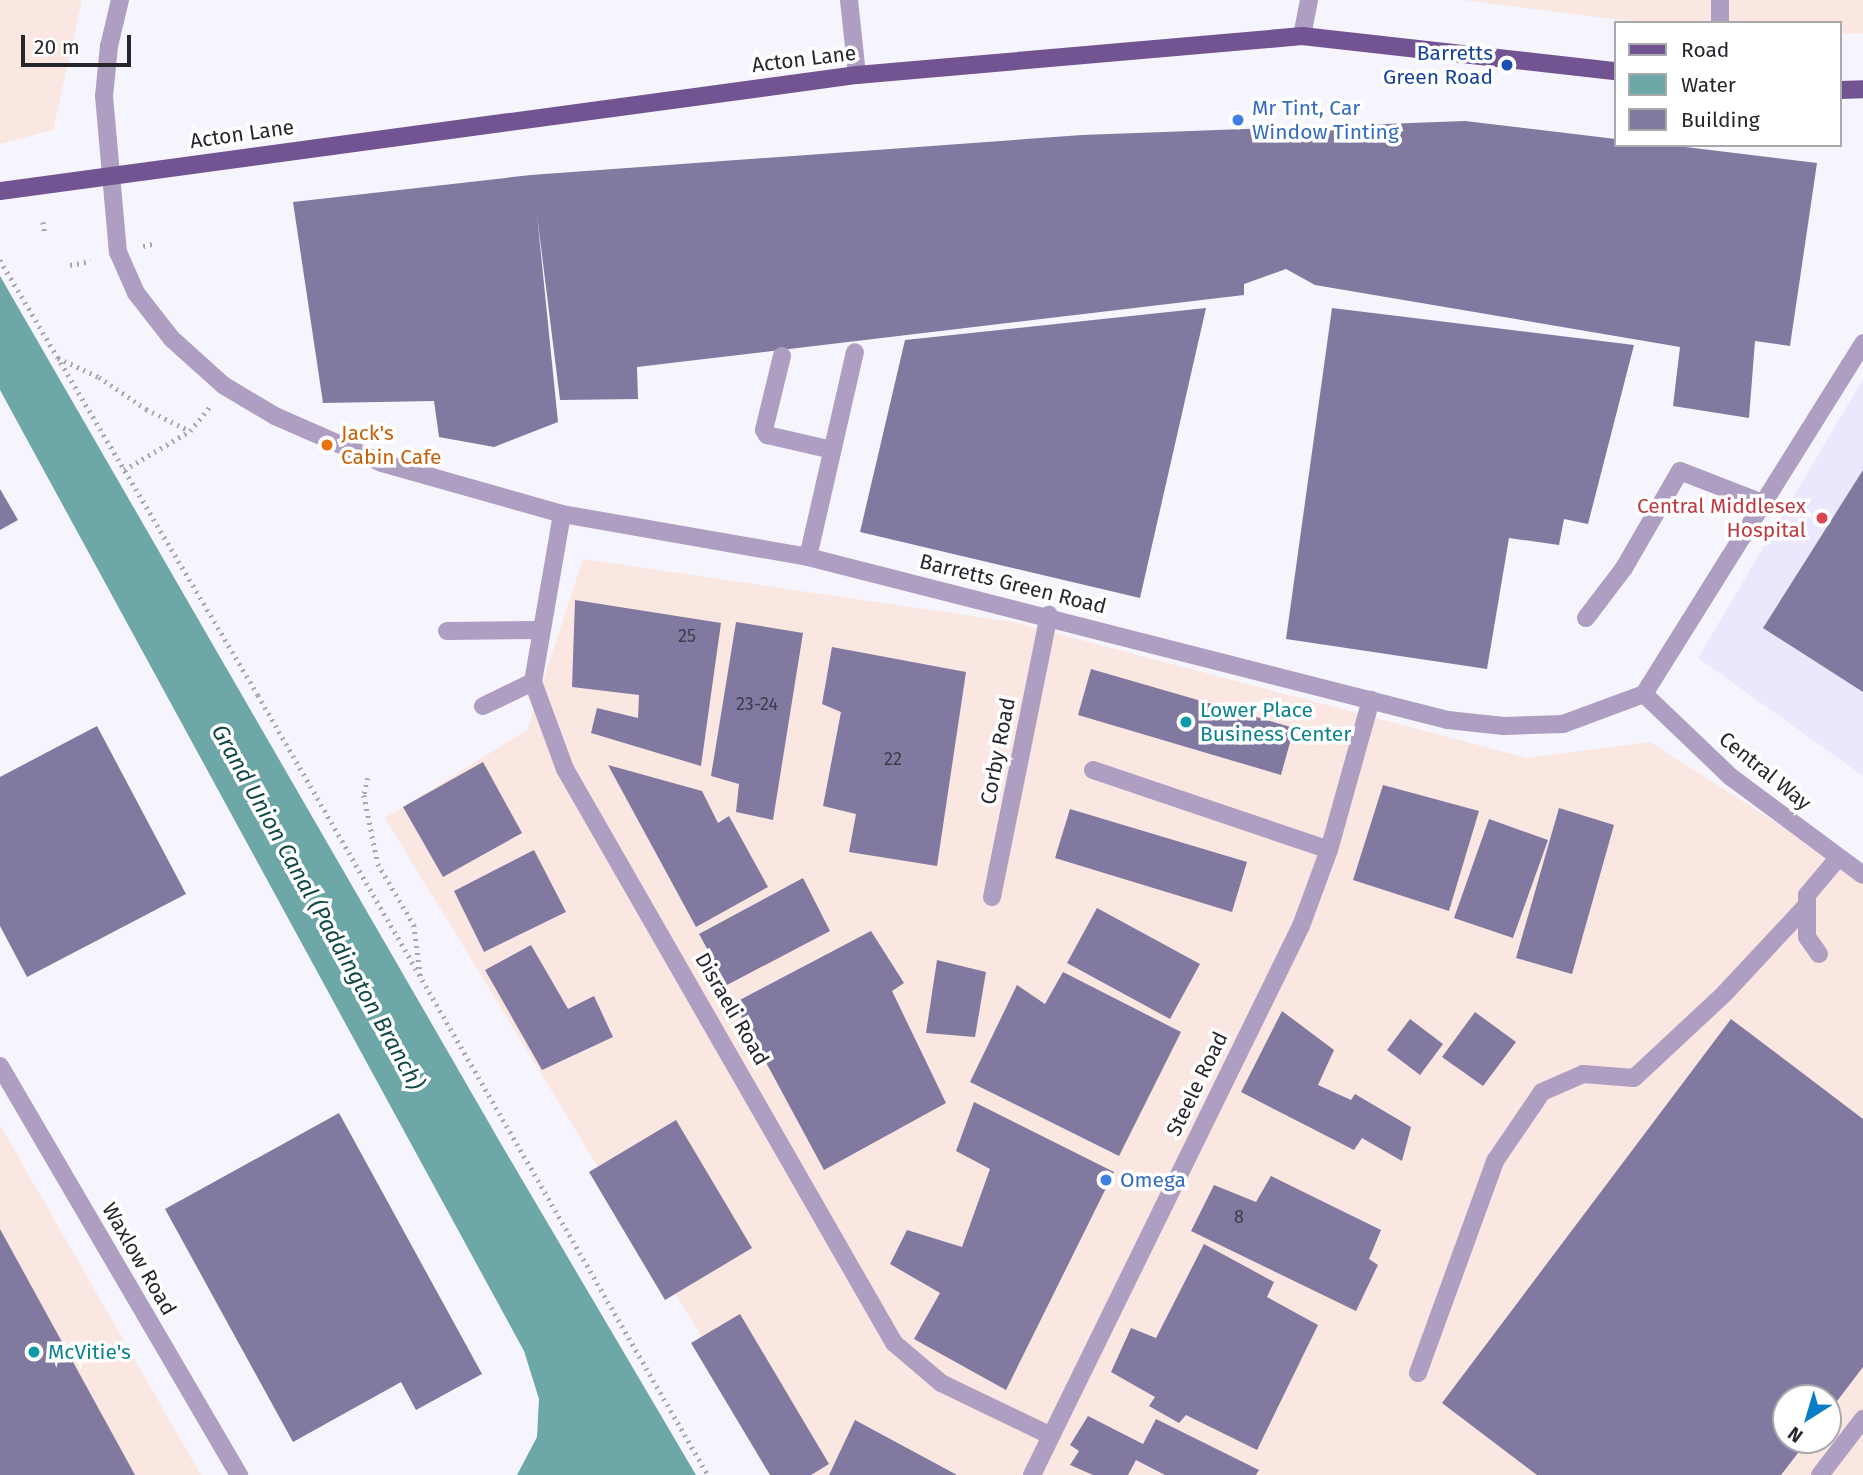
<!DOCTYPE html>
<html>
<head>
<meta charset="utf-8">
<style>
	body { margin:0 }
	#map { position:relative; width:1863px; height:1475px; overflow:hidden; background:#f6f5fd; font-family:"Fira Sans",sans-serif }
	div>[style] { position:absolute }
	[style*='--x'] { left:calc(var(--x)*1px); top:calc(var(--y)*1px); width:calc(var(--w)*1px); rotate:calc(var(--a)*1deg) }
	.built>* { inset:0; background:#ebe7fd }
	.industrial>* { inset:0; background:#fbe7e1 }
	.water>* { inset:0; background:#6ea7a7 }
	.building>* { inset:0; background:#8179a0 }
	.path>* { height:4.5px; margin-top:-2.25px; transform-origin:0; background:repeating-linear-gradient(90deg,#a8a7ae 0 2px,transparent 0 7px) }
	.minor>* { height:18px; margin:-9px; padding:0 9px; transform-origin:9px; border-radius:9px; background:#ae9ec2 }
	.major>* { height:18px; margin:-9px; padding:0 9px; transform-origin:9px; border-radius:9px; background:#735493 }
	.dots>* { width:19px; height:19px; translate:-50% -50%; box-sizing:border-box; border:4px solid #fff; border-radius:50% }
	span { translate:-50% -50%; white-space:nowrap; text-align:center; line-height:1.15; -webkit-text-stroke:7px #fff; paint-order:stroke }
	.number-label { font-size:18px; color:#3e3b4a }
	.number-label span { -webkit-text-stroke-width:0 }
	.transit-label { font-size:21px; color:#164399 }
	.right { translate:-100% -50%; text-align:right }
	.street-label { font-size:21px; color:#28262d }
	.shop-label { font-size:21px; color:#366cbe }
	.left { translate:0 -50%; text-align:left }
	.food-label { font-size:21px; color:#c56008 }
	.health-label { font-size:21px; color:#be3a42 }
	.culture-label { font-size:21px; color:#0d838f }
	.water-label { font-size:23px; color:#124848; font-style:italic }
	.legend { position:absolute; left:1614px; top:21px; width:228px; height:126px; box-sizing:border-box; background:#fff; border:2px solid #a9a8ab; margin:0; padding:9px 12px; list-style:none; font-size:21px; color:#28262d }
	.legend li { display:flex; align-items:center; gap:14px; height:35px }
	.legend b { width:35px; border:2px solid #a9a8ab }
	.north { position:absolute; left:1772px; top:1384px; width:70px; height:70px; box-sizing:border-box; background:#fff; border:2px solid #a9a8ab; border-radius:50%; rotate:217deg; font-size:19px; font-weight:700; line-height:28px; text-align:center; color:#28262d }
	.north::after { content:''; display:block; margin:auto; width:24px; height:32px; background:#077dc7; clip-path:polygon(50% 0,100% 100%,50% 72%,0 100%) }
	.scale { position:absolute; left:21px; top:35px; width:110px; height:32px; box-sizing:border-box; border:4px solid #28262d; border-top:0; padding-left:9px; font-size:21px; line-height:24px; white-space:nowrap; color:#28262d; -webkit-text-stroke:5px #fff; paint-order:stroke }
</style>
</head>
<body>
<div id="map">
	<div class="built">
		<i style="clip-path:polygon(1863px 379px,1863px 776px,1698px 658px)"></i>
	</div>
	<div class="industrial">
		<i style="clip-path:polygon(0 0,82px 0,53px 130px,0 144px)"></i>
		<i style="clip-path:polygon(1463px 0,1863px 0,1863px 33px,1840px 34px,1840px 23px,1645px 23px)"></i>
		<i style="clip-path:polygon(evenodd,583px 559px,1013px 622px,1527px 758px,1650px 742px,1863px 878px,1863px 1475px,786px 1475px,385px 818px,527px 730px,583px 559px,1786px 1398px,1828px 1398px,1828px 1440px,1786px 1440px,1786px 1398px)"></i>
		<i style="clip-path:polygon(0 1125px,201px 1475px,0 1475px)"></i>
	</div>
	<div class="water">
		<i style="clip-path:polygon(0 276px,504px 1149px,696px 1475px,517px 1475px,537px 1437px,539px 1399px,524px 1351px,0 390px)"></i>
	</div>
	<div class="building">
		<i style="clip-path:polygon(1465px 121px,1616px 139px,1616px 145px,1669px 145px,1817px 163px,1790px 346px,1755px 341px,1749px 418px,1673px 406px,1680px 347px,1315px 285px,1286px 269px,1244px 284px,1244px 295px,637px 367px,638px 399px,560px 400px,537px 215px,558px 422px,494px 447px,439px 437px,434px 401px,323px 403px,293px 202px,531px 175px,1082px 135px)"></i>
		<i style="clip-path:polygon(1206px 308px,1140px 598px,860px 532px,905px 340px)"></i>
		<i style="clip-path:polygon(1332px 308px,1634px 345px,1588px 524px,1564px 519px,1559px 545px,1509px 538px,1487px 669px,1286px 639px)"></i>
		<i style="clip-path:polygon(1863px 470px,1863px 692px,1763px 628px)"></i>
		<i style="clip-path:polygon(0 489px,18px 520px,0 530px)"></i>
		<i style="clip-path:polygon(575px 600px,721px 623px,701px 766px,591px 733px,597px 708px,638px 718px,639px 695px,572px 687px)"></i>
		<i style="clip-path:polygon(736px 622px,803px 633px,773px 820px,736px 812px,739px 784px,711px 776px)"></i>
		<i style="clip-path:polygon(832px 647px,966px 672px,937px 866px,849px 852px,856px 814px,823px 806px,841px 712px,822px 704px)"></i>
		<i style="clip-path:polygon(1091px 669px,1294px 728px,1281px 775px,1078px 715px)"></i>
		<i style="clip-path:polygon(97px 726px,186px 894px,27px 977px,0 926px,0 777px)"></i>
		<i style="clip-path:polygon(483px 762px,522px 833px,443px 877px,403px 807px)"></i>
		<i style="clip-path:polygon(608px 765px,702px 791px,718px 823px,729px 816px,768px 887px,696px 927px)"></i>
		<i style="clip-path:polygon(1383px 785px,1479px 811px,1449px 911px,1353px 880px)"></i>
		<i style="clip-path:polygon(1559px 808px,1614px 825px,1572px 974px,1516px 958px)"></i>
		<i style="clip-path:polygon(1070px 809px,1247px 862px,1232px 912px,1055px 858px)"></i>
		<i style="clip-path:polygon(1489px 819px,1548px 840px,1513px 938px,1454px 918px)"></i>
		<i style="clip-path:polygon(534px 850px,566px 912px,484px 952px,454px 891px)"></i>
		<i style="clip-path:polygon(803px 878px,830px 931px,727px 985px,699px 934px)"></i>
		<i style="clip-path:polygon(1097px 908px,1200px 964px,1170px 1019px,1067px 963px)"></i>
		<i style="clip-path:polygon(871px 931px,904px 983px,892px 991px,946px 1103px,824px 1170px,734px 1003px)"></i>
		<i style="clip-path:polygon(531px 945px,568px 1009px,594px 996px,613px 1037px,542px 1070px,485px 970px)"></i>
		<i style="clip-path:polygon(937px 960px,986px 972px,975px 1037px,926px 1033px)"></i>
		<i style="clip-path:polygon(1063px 972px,1181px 1032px,1119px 1156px,970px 1082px,1017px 985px,1045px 1004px)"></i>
		<i style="clip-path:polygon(1282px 1011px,1334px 1050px,1318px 1085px,1351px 1100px,1355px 1094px,1411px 1127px,1402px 1161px,1362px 1138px,1354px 1150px,1241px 1092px)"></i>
		<i style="clip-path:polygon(1475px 1012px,1516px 1042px,1483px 1086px,1442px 1057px)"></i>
		<i style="clip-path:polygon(1410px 1019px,1443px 1044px,1420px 1075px,1387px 1050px)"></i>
		<i style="clip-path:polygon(1731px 1019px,1863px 1119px,1863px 1367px,1828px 1413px,1828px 1398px,1786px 1398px,1786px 1440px,1808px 1440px,1781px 1475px,1537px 1475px,1442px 1403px)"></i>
		<i style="clip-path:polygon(974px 1102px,1114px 1172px,1006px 1390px,914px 1339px,940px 1293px,890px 1264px,907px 1230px,962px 1247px,990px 1169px,956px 1151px)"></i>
		<i style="clip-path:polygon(339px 1113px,482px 1374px,416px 1410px,401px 1382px,293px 1442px,165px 1209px)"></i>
		<i style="clip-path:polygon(676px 1120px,752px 1248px,665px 1300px,589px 1172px)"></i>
		<i style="clip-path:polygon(1271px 1176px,1381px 1230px,1369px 1259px,1378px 1265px,1356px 1311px,1191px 1231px,1214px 1185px,1256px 1202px)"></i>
		<i style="clip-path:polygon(0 1229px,135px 1475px,0 1475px)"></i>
		<i style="clip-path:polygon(1204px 1244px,1274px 1282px,1267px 1297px,1318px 1325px,1257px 1450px,1186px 1415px,1179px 1423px,1149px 1406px,1155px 1397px,1111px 1372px,1131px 1328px,1156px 1338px)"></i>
		<i style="clip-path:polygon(740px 1314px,829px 1464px,811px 1475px,770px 1475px,691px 1343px)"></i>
		<i style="clip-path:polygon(1088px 1416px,1143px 1444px,1156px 1419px,1259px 1470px,1256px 1475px,1165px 1475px,1136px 1460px,1128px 1475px,1093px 1475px,1070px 1465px,1079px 1451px,1070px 1445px)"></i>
		<i style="clip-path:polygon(855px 1420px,957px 1475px,829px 1475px)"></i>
	</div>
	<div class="path">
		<i style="--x:43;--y:222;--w:11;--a:80"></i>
		<i style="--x:143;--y:246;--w:13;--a:-13"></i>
		<i style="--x:0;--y:260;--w:506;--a:59.33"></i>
		<i style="--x:258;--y:695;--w:900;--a:60.02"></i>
		<i style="--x:70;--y:265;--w:21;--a:-11"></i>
		<i style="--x:58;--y:358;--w:45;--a:24.9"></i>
		<i style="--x:99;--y:377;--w:57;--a:34.2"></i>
		<i style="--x:146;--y:409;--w:49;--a:26.6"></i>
		<i style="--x:190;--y:431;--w:32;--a:-51"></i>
		<i style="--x:124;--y:470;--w:77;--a:-30.6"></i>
		<i style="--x:368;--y:778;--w:17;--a:103"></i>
		<i style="--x:364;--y:795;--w:70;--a:78.5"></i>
		<i style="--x:378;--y:864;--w:71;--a:59.5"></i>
		<i style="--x:414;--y:925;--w:55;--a:82.7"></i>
	</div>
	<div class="minor">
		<i style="--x:120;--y:0;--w:47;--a:103.4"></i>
		<i style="--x:109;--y:46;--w:50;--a:95.7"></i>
		<i style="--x:104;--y:96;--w:157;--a:84.9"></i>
		<i style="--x:118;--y:252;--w:45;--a:66.3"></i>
		<i style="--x:136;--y:293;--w:58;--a:52"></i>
		<i style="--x:172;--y:339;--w:69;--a:42"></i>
		<i style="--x:223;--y:385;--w:61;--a:30.8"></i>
		<i style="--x:275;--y:416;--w:117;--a:23.7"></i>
		<i style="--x:382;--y:463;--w:187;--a:15.8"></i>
		<i style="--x:562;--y:514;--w:250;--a:9.9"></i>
		<i style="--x:808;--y:557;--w:660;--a:14.29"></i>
		<i style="--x:1448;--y:720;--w:56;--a:6.1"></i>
		<i style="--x:1504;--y:726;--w:59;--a:-1.9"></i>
		<i style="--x:1563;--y:724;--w:86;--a:-20.3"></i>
		<i style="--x:1644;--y:694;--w:414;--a:-58"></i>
		<i style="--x:849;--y:0;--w:75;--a:83.9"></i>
		<i style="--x:1720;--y:0;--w:23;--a:90"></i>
		<i style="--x:1302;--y:36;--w:37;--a:-79"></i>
		<i style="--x:782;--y:356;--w:76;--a:103.7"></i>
		<i style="--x:764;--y:430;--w:6;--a:59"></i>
		<i style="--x:767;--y:435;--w:67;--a:13"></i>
		<i style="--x:562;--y:514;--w:170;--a:99.8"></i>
		<i style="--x:533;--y:682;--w:93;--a:69.8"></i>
		<i style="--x:565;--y:769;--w:662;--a:60.18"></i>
		<i style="--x:894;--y:1343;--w:62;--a:40.4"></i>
		<i style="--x:941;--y:1383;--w:122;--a:25.7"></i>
		<i style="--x:808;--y:557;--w:210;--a:-77.1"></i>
		<i style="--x:1586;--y:618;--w:63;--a:-52.8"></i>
		<i style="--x:1624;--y:568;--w:112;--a:-60"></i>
		<i style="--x:1680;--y:471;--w:91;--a:21.2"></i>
		<i style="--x:447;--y:631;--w:94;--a:-0.6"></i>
		<i style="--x:1644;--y:694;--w:120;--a:43.7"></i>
		<i style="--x:1731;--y:777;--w:164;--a:36.6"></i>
		<i style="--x:483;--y:706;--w:55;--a:-25.6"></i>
		<i style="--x:1093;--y:770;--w:249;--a:18.7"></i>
		<i style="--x:992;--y:897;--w:288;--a:-78.6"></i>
		<i style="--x:1819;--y:954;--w:21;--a:-125"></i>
		<i style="--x:1807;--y:937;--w:42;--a:-90"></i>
		<i style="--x:1807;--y:895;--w:48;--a:-50"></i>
		<i style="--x:0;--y:1066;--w:474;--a:59.7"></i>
		<i style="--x:1418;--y:1373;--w:226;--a:-70"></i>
		<i style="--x:1495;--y:1161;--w:83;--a:-55.7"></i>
		<i style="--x:1542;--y:1092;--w:45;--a:-23.7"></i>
		<i style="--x:1583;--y:1074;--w:51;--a:4.5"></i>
		<i style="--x:1634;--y:1078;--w:125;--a:-43"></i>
		<i style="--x:1725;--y:993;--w:120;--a:-47"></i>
		<i style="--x:1032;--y:1475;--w:611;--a:-63.9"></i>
		<i style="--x:1301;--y:926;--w:81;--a:-69.8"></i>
		<i style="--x:1329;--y:850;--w:156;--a:-74.4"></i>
		<i style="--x:1820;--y:1475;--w:71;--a:-52.5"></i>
	</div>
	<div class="major">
		<i style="--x:1840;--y:90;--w:23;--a:-2"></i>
		<i style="--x:0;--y:191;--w:865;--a:-7.71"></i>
		<i style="--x:857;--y:75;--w:447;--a:-5"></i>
		<i style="--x:1302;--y:36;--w:316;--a:6.4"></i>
	</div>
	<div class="dots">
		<i style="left:1507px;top:65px;background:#1a4fb4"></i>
		<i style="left:1238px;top:120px;background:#3f7fe0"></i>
		<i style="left:327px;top:445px;background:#e8710a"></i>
		<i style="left:1822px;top:518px;background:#e0444e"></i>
		<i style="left:1186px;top:722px;background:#0f9aa8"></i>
		<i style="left:1106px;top:1180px;background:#3f7fe0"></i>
		<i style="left:34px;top:1352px;background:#0f9aa8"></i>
	</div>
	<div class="number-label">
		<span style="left:687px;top:636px">25</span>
		<span style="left:757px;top:704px">23-24</span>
		<span style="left:893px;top:759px">22</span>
		<span style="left:1239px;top:1217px">8</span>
	</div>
	<div class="transit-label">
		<span class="right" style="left:1493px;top:65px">Barretts<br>Green Road</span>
	</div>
	<div class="street-label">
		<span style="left:804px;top:59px;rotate:-7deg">Acton Lane</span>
		<span style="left:242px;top:134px;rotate:-8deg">Acton Lane</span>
		<span style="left:1013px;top:584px;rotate:14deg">Barretts Green Road</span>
		<span style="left:998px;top:751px;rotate:-79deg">Corby Road</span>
		<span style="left:1765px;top:771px;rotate:39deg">Central Way</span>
		<span style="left:732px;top:1009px;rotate:60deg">Disraeli Road</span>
		<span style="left:1197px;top:1084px;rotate:-64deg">Steele Road</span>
		<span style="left:139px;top:1259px;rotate:60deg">Waxlow Road</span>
	</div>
	<div class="shop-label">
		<span class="left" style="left:1252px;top:120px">Mr Tint, Car<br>Window Tinting</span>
		<span class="left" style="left:1120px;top:1180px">Omega</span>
	</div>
	<div class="food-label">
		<span class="left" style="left:341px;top:445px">Jack's<br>Cabin Cafe</span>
	</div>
	<div class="health-label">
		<span class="right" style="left:1806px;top:518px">Central Middlesex<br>Hospital</span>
	</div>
	<div class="culture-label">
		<span class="left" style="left:1200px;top:722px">Lower Place<br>Business Center</span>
		<span class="left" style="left:48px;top:1352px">McVitie's</span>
	</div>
	<div class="water-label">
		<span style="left:318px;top:907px;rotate:61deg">Grand Union Canal (Paddington Branch)</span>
	</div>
	<ul class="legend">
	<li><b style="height:9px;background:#735493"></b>Road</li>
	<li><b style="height:19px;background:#6ea7a7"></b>Water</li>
	<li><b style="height:19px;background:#8179a0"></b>Building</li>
	</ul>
	<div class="north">N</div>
	<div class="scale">20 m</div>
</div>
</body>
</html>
